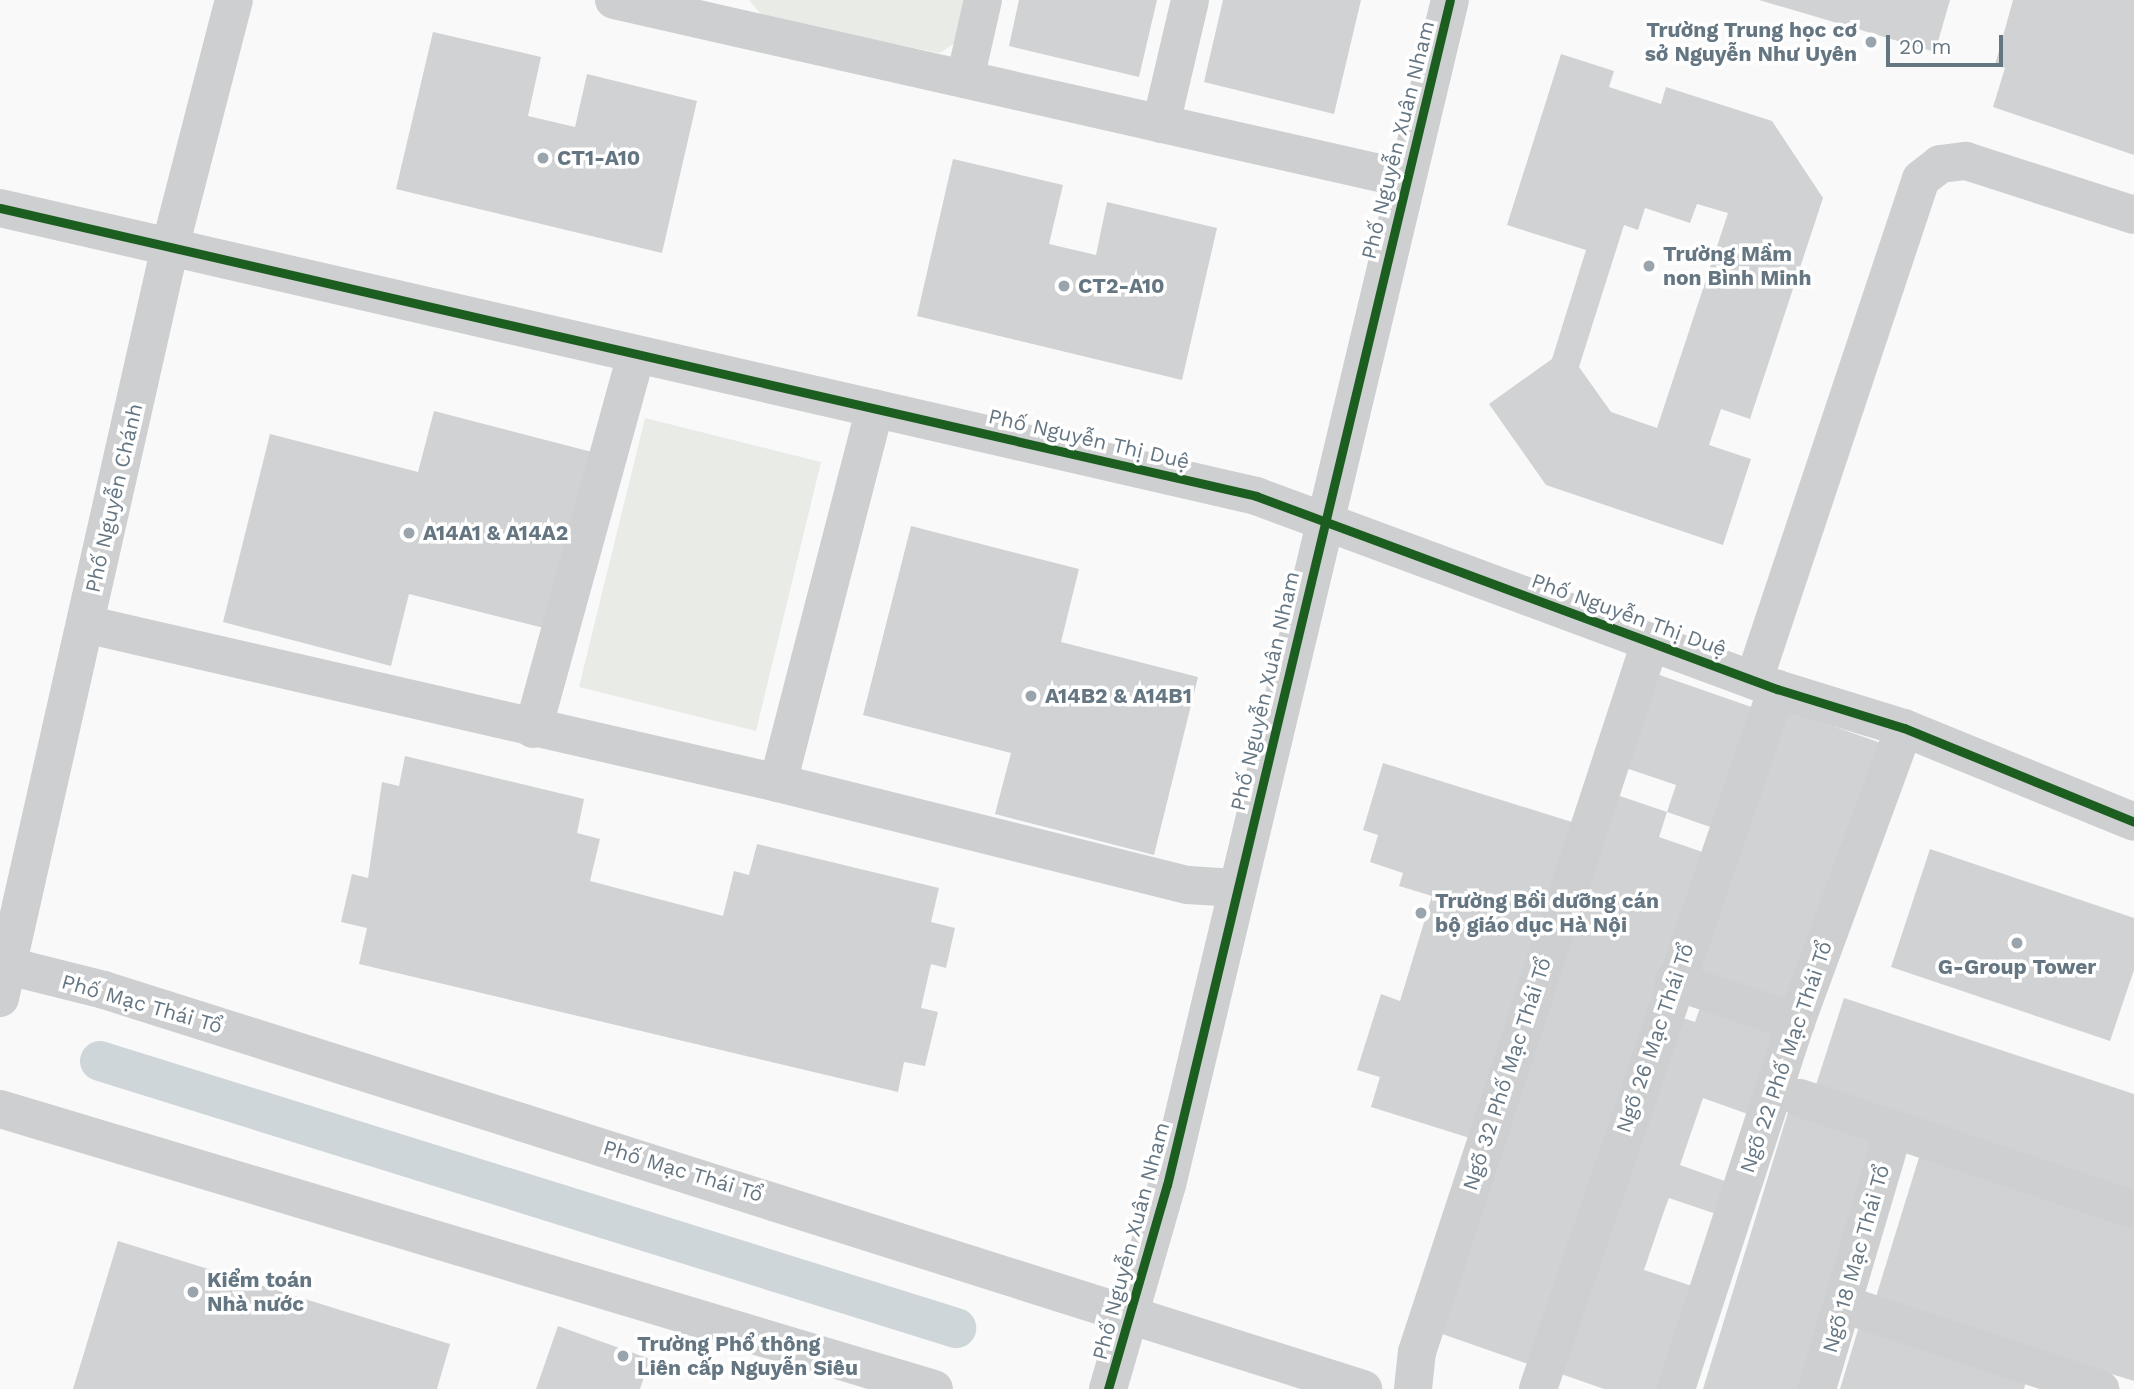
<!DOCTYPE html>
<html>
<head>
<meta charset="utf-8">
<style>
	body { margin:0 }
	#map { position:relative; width:2134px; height:1389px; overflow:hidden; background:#f9f9f9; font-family:"Work Sans",sans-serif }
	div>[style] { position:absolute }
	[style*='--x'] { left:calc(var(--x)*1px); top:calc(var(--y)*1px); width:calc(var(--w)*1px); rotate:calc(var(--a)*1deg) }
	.green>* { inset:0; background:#e8ebe6 }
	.canal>* { height:40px; margin:-20px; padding:0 20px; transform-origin:20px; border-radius:20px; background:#ced6d9 }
	.building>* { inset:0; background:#d0d2d3 }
	.minor>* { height:38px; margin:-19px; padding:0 19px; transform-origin:19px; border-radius:19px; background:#cecfd0 }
	.cycleway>* { height:9px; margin:-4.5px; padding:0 4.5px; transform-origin:4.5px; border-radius:4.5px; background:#1b5e20 }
	.dots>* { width:19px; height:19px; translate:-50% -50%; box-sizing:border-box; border:4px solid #fff; border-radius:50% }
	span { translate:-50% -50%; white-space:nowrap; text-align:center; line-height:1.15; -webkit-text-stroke:7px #fff; paint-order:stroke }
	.poi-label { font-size:21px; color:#657683; font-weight:700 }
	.right { translate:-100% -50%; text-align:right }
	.left { translate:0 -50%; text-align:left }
	.street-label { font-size:21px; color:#657683 }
	.scale { position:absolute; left:1886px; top:35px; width:117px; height:32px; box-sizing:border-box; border:4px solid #657683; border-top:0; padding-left:9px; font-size:21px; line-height:24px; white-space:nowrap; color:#657683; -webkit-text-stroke:5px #fff; paint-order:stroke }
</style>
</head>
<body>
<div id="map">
	<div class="green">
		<i style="clip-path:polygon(749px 0,968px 0,955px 43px,940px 53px,764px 18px)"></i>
		<i style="clip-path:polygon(645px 418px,821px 462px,756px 731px,579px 687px)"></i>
	</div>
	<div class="canal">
		<i style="--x:100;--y:1061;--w:897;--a:17.32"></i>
	</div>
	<div class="building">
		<i style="clip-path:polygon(1019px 0,1157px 0,1139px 77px,1009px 46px)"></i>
		<i style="clip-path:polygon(1223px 0,1361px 0,1334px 114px,1204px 82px)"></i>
		<i style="clip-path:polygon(1759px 0,1950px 0,1935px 52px)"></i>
		<i style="clip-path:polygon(2013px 0,2134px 0,2134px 155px,1993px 107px,2005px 68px,1995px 65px)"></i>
		<i style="clip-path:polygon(433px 32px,541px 57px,528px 116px,575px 127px,587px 74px,697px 101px,662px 253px,396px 189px)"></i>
		<i style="clip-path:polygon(evenodd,1561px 54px,1614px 71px,1609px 87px,1661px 104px,1666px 87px,1772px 121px,1823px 198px,1750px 419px,1721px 409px,1709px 445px,1751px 459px,1723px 545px,1546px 485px,1489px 404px,1552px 359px,1586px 250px,1507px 225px,1561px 54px,1697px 204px,1728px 213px,1657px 428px,1611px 412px,1579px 367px,1624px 225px,1638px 230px,1645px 208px,1690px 223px,1697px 204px)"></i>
		<i style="clip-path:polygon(953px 159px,1063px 185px,1049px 244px,1096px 255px,1107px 202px,1217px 228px,1182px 380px,917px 316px)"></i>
		<i style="clip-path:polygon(434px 411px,592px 452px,548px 629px,409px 594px,391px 666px,223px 622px,270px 434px,418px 472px)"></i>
		<i style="clip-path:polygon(911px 526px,1079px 569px,1061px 642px,1198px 677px,1154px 855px,995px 814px,1011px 753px,863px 715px)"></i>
		<i style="clip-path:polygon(1648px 671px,1763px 711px,1722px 831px,1667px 812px,1659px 837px,1714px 856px,1540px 1368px,1425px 1328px,1608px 792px,1667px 812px,1676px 785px,1617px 765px)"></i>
		<i style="clip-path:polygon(1773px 705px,1881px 743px,1756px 1117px,1703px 1098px,1680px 1165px,1733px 1184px,1722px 1216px,1669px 1198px,1663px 1214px,1644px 1270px,1698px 1288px,1663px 1389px,1604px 1389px,1547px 1369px,1668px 1013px,1695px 1022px,1706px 991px,1678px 982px)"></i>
		<i style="clip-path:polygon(405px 756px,584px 799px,577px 833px,600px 839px,590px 881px,723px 916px,734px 871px,749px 875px,757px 844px,939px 888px,931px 922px,955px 928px,946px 968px,931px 964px,921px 1008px,938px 1012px,925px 1066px,904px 1062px,898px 1092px,359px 964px,367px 928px,341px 922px,352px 874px,368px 878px,382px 782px,399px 786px)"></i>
		<i style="clip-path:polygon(1383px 763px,1572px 822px,1473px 1139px,1371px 1107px,1380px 1077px,1357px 1070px,1381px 994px,1400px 1001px,1432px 896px,1399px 886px,1403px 873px,1370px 862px,1378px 835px,1363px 830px)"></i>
		<i style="clip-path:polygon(1930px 849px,2134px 918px,2134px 970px,2110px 1041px,1891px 967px)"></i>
		<i style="clip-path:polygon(1844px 998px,2134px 1094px,2134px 1194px,1815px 1088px)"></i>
		<i style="clip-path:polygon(1789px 1109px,1881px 1138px,1804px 1389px,1703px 1389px)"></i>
		<i style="clip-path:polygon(1921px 1151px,2134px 1217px,2134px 1381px,1875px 1300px)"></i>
		<i style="clip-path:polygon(118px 1241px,450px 1344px,437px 1389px,73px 1389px)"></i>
		<i style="clip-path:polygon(1860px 1323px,2028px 1375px,2024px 1389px,1840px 1389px)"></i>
		<i style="clip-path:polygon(558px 1326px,650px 1359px,640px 1389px,536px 1389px)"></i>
	</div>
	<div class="minor">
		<i style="--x:614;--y:0;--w:812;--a:12.74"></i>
		<i style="--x:965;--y:79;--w:81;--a:-77.2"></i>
		<i style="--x:1161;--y:124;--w:127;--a:-76.8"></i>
		<i style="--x:0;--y:208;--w:1289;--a:12.91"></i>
		<i style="--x:1256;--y:496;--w:556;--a:20.33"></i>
		<i style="--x:1777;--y:689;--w:133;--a:17.1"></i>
		<i style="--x:1904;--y:728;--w:248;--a:22.2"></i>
		<i style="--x:85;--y:624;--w:711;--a:12.92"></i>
		<i style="--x:778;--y:783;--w:387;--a:-75.5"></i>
		<i style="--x:1754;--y:680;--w:528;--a:-71.57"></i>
		<i style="--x:1921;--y:179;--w:24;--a:-38"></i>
		<i style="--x:1940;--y:164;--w:26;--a:-7"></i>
		<i style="--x:1966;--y:161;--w:176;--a:17.8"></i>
		<i style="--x:533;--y:729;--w:385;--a:-74.6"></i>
		<i style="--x:778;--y:783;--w:422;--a:14"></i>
		<i style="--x:1188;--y:885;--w:48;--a:3.6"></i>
		<i style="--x:0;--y:964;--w:107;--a:14"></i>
		<i style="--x:104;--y:990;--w:1321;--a:17.58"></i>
		<i style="--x:1674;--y:981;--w:129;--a:18.6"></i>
		<i style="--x:0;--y:998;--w:766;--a:-77.25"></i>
		<i style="--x:169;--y:251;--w:259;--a:-75.5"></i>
		<i style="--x:1800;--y:1098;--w:352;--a:18.5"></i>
		<i style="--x:0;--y:1109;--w:975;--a:16.69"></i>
		<i style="--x:1843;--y:1304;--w:271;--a:18.3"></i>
		<i style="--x:1108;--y:1389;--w:212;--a:-73.9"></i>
		<i style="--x:1167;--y:1185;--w:1218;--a:-76.57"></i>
		<i style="--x:1413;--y:1389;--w:37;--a:-84"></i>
		<i style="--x:1417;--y:1352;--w:746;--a:-71.81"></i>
		<i style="--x:1538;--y:1389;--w:740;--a:-71.15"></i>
		<i style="--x:1676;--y:1389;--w:386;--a:-71.9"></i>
		<i style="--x:1796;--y:1022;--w:313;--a:-69.8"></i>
		<i style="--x:1817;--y:1389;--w:271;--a:-73.5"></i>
	</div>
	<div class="cycleway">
		<i style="--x:0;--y:208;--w:1289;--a:12.91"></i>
		<i style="--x:1256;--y:496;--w:556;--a:20.33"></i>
		<i style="--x:1777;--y:689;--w:133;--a:17.1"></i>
		<i style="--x:1904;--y:728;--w:248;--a:22.2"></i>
		<i style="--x:1108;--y:1389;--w:212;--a:-73.9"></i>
		<i style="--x:1167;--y:1185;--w:1218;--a:-76.57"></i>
	</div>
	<div class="dots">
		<i style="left:1871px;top:42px;background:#99a4ac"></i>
		<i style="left:543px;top:158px;background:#99a4ac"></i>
		<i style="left:1649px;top:266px;background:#99a4ac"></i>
		<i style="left:1064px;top:286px;background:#99a4ac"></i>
		<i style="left:409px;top:533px;background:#99a4ac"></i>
		<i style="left:1031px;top:696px;background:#99a4ac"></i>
		<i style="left:1421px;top:913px;background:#99a4ac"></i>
		<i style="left:2017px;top:943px;background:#99a4ac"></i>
		<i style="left:193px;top:1292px;background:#99a4ac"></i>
		<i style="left:623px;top:1356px;background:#99a4ac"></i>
	</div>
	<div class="poi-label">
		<span class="right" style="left:1857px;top:42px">Trường Trung học cơ<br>sở Nguyễn Như Uyên</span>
		<span class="left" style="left:557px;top:158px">CT1-A10</span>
		<span class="left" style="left:1663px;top:266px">Trường Mầm<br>non Bình Minh</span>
		<span class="left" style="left:1078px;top:286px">CT2-A10</span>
		<span class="left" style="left:423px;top:533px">A14A1 &amp; A14A2</span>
		<span class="left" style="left:1045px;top:696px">A14B2 &amp; A14B1</span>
		<span class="left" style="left:1435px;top:913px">Trường Bồi dưỡng cán<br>bộ giáo dục Hà Nội</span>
		<span style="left:2017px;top:967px">G-Group Tower</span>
		<span class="left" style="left:207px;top:1292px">Kiểm toán<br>Nhà nước</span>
		<span class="left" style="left:637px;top:1356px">Trường Phổ thông<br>Liên cấp Nguyễn Siêu</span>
	</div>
	<div class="street-label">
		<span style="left:1398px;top:140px;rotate:-76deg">Phố Nguyễn Xuân Nham</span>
		<span style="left:1089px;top:439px;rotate:13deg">Phố Nguyễn Thị Duệ</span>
		<span style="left:114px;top:498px;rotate:-77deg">Phố Nguyễn Chánh</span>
		<span style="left:1629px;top:615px;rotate:20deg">Phố Nguyễn Thị Duệ</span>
		<span style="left:1265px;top:691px;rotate:-77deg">Phố Nguyễn Xuân Nham</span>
		<span style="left:142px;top:1004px;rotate:16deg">Phố Mạc Thái Tổ</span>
		<span style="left:1655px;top:1038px;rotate:-71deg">Ngõ 26 Mạc Thái Tổ</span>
		<span style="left:1786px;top:1057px;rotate:-71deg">Ngõ 22 Phố Mạc Thái Tổ</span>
		<span style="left:1507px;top:1074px;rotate:-72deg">Ngõ 32 Phố Mạc Thái Tổ</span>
		<span style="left:683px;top:1171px;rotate:17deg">Phố Mạc Thái Tổ</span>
		<span style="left:1131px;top:1241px;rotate:-75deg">Phố Nguyễn Xuân Nham</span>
		<span style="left:1856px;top:1259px;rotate:-74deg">Ngõ 18 Mạc Thái Tổ</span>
	</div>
	<div class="scale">20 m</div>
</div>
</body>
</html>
